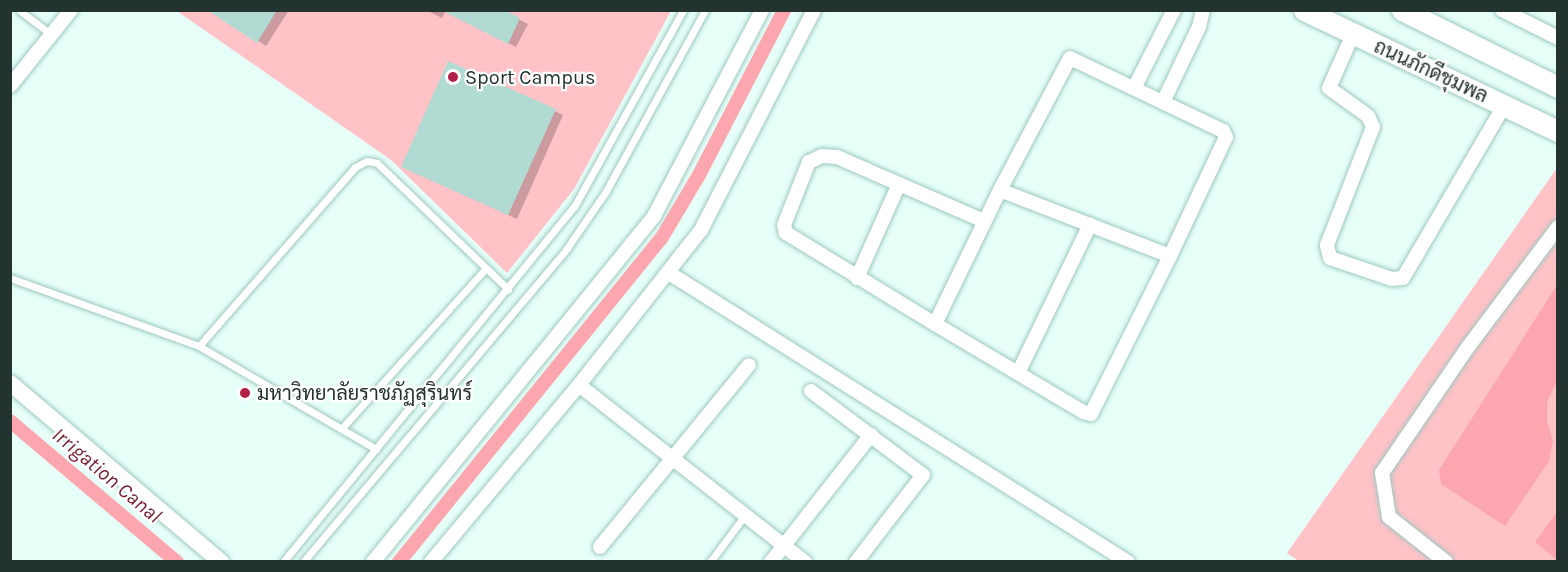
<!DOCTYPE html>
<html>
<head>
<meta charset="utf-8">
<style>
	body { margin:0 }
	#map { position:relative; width:1568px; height:572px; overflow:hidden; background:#e6fff9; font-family:Karla,Sarabun,sans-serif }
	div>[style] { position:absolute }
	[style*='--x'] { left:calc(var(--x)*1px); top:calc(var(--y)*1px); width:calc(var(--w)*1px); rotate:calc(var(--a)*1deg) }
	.green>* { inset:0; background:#fec2c7 }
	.water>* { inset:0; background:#fca7af }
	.shadow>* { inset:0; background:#0003 }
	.canal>* { height:14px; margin:-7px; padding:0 7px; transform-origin:7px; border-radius:7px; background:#fca7af }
	.building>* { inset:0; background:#b0dad2 }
	.roads { filter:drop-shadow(0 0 2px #9fc8c0) drop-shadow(0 0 2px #9fc8c0) }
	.service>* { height:7px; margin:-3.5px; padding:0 3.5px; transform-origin:3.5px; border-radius:3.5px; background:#fff }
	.minor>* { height:14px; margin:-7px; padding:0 7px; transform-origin:7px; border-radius:7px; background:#fff }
	.tertiary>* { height:16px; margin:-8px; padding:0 8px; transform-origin:8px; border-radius:8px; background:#fff }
	.primary>* { height:21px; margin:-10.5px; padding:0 10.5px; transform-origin:10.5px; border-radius:10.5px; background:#fff }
	.dots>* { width:16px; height:16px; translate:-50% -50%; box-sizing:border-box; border:3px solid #fff; border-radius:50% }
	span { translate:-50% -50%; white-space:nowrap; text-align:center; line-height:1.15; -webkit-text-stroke:4.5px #fff; paint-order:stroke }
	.street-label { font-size:20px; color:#233430 }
	.poi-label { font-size:20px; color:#233430 }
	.left { translate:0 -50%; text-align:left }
	.water-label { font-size:21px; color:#771c2f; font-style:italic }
	.frame { position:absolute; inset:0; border:12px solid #233430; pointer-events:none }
</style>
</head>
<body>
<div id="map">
	<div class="green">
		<i style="clip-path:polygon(177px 11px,671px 11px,574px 189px,507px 273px,391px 160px)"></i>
		<i style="clip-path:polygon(1557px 168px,1557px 561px,1300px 562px,1287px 553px)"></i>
	</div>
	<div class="water">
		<i style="clip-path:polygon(1557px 285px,1557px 380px,1547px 403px,1547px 422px,1553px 441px,1549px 461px,1505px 526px,1441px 484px,1439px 470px)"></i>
		<i style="clip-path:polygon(1557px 512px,1558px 560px,1557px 560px,1535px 542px)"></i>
	</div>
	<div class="shadow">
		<i style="clip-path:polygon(210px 10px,289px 10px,266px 46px)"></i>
		<i style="clip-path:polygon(426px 10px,501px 10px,528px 24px,516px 47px,445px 12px,442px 18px)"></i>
		<i style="clip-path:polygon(555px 111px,563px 115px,517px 219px,411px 171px)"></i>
	</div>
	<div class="canal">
		<i style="--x:10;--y:421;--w:219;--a:40.2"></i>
		<i style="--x:399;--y:562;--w:416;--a:-51"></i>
		<i style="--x:661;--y:239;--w:74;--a:-59.3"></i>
		<i style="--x:699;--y:175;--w:186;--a:-62.7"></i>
	</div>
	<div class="building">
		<i style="clip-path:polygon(207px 10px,277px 10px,257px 43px)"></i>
		<i style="clip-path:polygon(441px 10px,504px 10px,520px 18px,508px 44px)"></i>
		<i style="clip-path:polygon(448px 61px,556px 109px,508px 215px,401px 167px)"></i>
	</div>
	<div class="roads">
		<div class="service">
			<i style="--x:19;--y:10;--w:41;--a:37.1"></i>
			<i style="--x:10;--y:278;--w:201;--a:19.8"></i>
			<i style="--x:199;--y:346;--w:205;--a:30.2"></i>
			<i style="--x:199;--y:346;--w:237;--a:-48.9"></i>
			<i style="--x:355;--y:167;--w:13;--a:-27"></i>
			<i style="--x:367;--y:161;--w:10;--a:11"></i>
			<i style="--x:377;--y:163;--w:182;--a:43.9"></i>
			<i style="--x:342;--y:428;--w:215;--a:-48"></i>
			<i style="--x:283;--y:562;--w:459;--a:-50.7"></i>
			<i style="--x:574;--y:207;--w:225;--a:-61"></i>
			<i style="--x:303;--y:562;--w:410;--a:-49.9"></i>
			<i style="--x:567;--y:248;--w:67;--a:-55.4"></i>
			<i style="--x:605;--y:193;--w:209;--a:-61.3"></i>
			<i style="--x:710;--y:562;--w:59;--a:-53.3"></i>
		</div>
		<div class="minor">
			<i style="--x:1502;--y:10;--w:63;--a:26.6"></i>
			<i style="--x:1353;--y:34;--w:59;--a:114"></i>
			<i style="--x:1329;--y:88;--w:48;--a:35.7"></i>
			<i style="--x:1368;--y:116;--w:12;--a:66"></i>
			<i style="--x:1373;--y:127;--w:127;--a:111.3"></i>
			<i style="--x:1327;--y:245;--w:13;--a:77"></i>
			<i style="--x:1330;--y:258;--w:65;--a:18.7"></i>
			<i style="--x:1392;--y:279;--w:11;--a:-5"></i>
			<i style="--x:1403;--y:278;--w:199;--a:-59.6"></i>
			<i style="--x:1070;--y:58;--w:170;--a:25.5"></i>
			<i style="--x:1223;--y:131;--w:7;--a:63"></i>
			<i style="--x:1226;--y:137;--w:132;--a:115.2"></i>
			<i style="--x:1170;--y:256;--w:182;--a:-158.8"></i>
			<i style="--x:1000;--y:190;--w:149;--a:-62.1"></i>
			<i style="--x:10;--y:86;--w:97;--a:-51.2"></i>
			<i style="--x:1134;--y:88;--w:88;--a:-62.9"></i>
			<i style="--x:1163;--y:102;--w:83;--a:-64.4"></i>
			<i style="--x:1199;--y:27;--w:17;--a:-77"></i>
			<i style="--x:1000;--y:190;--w:149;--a:115.9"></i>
			<i style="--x:935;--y:324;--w:172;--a:30.7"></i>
			<i style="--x:1083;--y:412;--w:8;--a:14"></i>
			<i style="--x:1091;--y:414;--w:177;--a:-63.4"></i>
			<i style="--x:669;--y:273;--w:542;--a:32.2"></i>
			<i style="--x:857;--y:278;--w:103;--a:-65.9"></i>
			<i style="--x:935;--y:324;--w:175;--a:-148.6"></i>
			<i style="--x:786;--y:233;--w:8;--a:-104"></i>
			<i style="--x:784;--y:225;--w:68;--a:-68.4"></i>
			<i style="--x:809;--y:162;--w:14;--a:-25"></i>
			<i style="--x:822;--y:156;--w:15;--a:4"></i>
			<i style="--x:837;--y:157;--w:160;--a:23.5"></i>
			<i style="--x:1018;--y:373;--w:165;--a:-64.1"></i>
			<i style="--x:579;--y:385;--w:287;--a:38.1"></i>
			<i style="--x:811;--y:391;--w:140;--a:36.9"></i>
			<i style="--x:923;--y:475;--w:110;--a:127.6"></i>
			<i style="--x:600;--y:547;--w:235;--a:-50.7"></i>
			<i style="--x:373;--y:562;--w:446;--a:-50.9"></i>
			<i style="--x:654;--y:216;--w:233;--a:-62.3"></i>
			<i style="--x:431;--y:562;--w:231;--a:-50.1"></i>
			<i style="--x:579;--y:385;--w:197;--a:-51.8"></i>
			<i style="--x:701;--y:230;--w:247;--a:-62.8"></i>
			<i style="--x:771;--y:562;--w:162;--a:-51.8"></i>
			<i style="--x:1446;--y:562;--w:73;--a:-141.7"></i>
			<i style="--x:1389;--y:517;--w:45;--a:-99"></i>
			<i style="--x:1382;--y:473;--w:153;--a:-55.7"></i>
			<i style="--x:1468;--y:347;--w:150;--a:-53.1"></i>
		</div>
		<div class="tertiary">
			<i style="--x:10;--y:383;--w:277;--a:40.3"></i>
		</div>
		<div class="primary">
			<i style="--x:1304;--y:10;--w:281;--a:25.5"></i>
			<i style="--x:1402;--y:10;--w:174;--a:26.3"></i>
		</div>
	</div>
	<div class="dots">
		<i style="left:453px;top:77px;background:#b32045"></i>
		<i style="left:245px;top:393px;background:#b32045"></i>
	</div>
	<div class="street-label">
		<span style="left:1431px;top:71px;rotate:25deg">ถนนภักดีชุมพล</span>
	</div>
	<div class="poi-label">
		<span class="left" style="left:465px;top:77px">Sport Campus</span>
		<span class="left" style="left:257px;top:393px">มหาวิทยาลัยราชภัฏสุรินทร์</span>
	</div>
	<div class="water-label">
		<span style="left:107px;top:475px;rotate:40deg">Irrigation Canal</span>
	</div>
	<div class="frame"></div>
</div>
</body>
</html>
